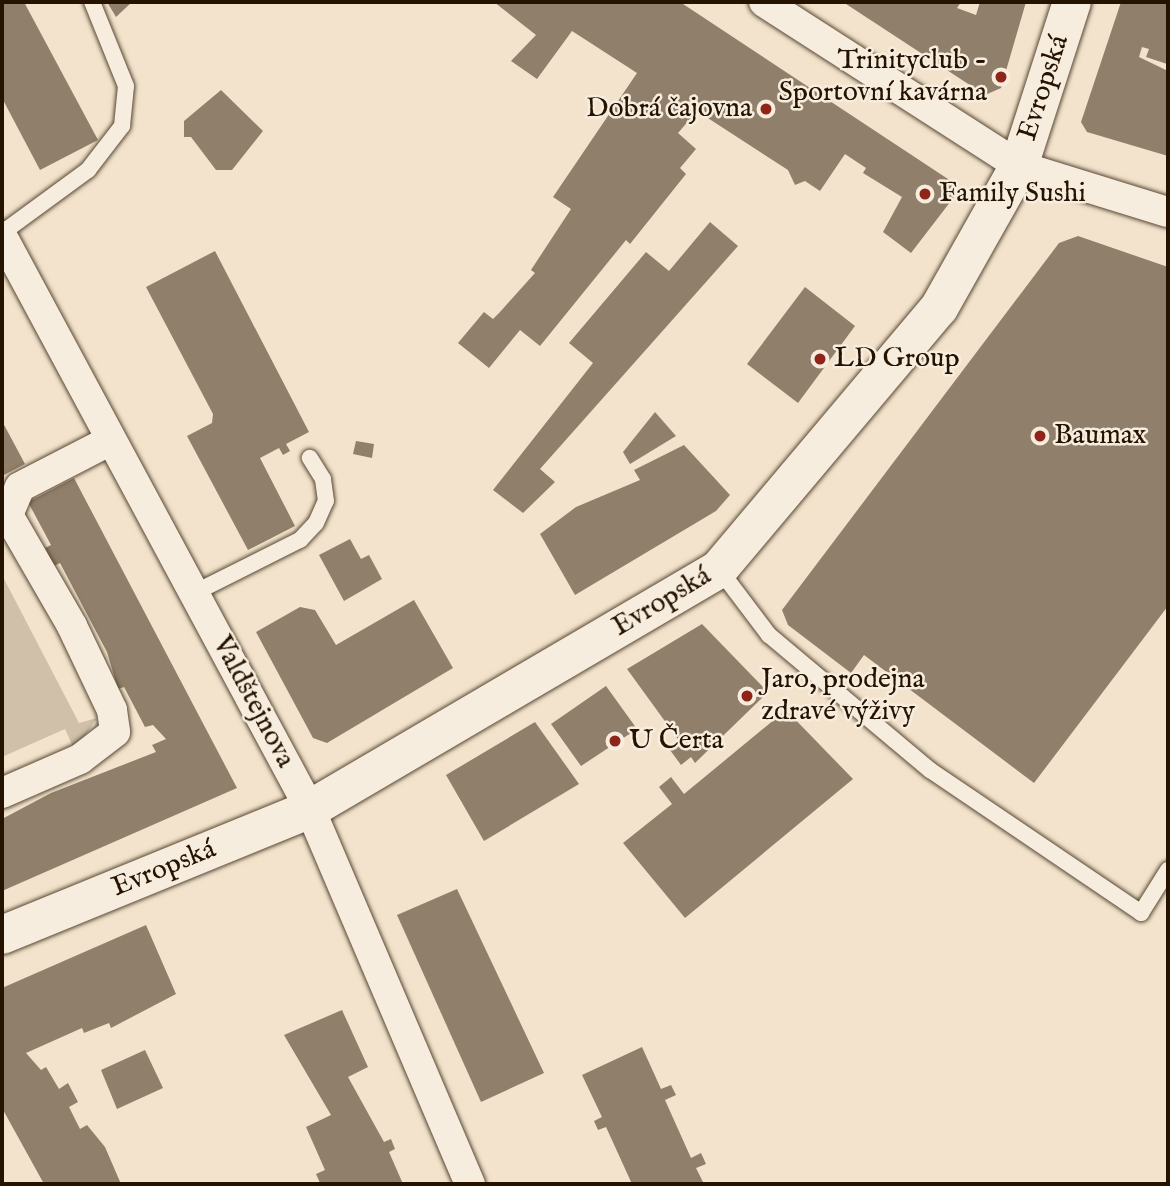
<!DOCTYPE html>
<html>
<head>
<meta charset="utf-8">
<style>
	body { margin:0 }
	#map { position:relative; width:1170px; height:1186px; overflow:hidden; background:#f3e3cc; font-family:"IM FELL English",serif }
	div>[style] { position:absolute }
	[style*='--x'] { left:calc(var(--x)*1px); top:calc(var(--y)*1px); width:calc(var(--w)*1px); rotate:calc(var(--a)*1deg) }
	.green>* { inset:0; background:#d0c0a9 }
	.building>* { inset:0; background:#907f6a }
	.roads { filter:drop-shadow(0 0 2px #584733) drop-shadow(0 0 2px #584733) }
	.lane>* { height:16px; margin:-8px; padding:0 8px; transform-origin:8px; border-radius:8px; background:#f7edde }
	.street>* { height:30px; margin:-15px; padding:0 15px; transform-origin:15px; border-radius:15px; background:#f7edde }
	.secondary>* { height:38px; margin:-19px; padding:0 19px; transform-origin:19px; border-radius:19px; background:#f7edde }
	.dots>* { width:19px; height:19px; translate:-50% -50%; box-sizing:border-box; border:4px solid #f7edde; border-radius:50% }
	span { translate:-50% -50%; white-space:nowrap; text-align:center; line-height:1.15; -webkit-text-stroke:5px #f7edde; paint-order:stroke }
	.poi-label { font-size:28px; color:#251300 }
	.right { translate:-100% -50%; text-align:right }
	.left { translate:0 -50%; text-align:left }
	.street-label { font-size:28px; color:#251300 }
	.frame { position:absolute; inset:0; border:4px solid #251300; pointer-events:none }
</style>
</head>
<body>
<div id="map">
	<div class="green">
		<i style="clip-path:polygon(2px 575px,79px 723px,97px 718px,75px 751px,65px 729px,2px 757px)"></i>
	</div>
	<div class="building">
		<i style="clip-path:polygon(2px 2px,24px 2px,98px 140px,40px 170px,2px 98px)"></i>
		<i style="clip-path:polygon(107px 2px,132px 2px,116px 17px)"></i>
		<i style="clip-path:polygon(494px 2px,680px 2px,951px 181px,954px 197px,911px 253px,883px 232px,902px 197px,863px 173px,866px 168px,845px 154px,820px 191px,805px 181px,795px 185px,788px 170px,697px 111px,678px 133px,696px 149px,680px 168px,686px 174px,630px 244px,626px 240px,540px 346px,520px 330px,489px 368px,458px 343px,484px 312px,493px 319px,500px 312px,535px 273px,531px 270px,571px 209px,553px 197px,637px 73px,572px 31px,537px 79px,511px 61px,536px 35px)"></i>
		<i style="clip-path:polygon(843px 2px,961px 2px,957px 8px,976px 15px,980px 2px,1026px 2px,1001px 88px,985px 95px)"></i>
		<i style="clip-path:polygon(1121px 2px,1168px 2px,1167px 64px,1146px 57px,1149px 49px,1142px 47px,1139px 57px,1168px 71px,1168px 156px,1087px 132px,1081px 122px)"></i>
		<i style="clip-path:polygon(221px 90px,263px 131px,232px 170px,216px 170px,191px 137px,184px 137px,184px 121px)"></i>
		<i style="clip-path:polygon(710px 222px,738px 246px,540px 469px,555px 482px,523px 513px,493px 490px,593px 363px,569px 343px,646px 252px,669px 271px)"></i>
		<i style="clip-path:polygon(1078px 236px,1168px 267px,1168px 606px,1034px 783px,864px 655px,851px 673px,788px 625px,782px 610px,1059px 243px)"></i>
		<i style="clip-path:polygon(215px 251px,309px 432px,286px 444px,290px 451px,283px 455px,279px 448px,260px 458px,295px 526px,248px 550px,187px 436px,212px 423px,213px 414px,146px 287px)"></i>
		<i style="clip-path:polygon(805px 287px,855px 326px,798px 403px,747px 364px)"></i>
		<i style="clip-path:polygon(655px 412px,676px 436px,630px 464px,623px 452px)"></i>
		<i style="clip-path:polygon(2px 421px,25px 464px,2px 476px)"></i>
		<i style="clip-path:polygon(356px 441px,374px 444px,372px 458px,353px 454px)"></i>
		<i style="clip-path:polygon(684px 445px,730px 495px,716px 511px,575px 595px,540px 534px,576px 507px,640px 480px,634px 470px)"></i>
		<i style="clip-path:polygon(74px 478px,237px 788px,2px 891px,2px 819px,51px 793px,156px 752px,152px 745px,166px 739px,153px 725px,145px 727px,124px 687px,118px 689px,107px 652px,60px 563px,54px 566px,45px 548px,51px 545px,28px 502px)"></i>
		<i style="clip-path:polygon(350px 539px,361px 559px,369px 555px,382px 579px,344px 601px,319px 555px)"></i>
		<i style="clip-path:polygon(414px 600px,453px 668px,327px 743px,313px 738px,256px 632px,300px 607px,315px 610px,336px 645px)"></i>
		<i style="clip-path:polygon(702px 624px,768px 692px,695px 763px,691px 757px,681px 765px,670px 750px,680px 742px,627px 669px)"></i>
		<i style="clip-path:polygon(606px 686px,637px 729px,581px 766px,551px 724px)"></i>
		<i style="clip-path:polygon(786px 710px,853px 779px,685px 918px,623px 843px,672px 804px,659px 787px,671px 777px,684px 794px)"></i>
		<i style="clip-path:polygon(535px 722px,579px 784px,484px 841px,446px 775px)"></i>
		<i style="clip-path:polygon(457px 889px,544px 1073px,481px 1102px,397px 915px)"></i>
		<i style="clip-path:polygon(146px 925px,176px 994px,111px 1028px,109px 1023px,84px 1033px,82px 1028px,26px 1053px,41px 1070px,46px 1067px,59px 1089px,68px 1083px,78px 1102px,69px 1107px,80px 1129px,87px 1125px,105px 1147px,121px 1184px,44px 1184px,2px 1108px,2px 988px)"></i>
		<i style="clip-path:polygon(342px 1010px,368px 1067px,348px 1077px,384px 1142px,391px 1139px,395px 1149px,389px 1152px,403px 1184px,320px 1183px,316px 1174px,325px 1170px,306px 1127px,331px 1115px,284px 1035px)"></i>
		<i style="clip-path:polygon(642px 1047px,661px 1089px,671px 1085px,676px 1095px,665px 1100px,691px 1158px,701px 1153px,706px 1164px,696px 1168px,704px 1184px,632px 1184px,606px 1127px,598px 1130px,594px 1121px,602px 1117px,582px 1075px)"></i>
		<i style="clip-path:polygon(145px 1050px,163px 1088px,117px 1109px,101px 1070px)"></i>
	</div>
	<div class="roads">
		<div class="lane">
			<i style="--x:2;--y:233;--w:107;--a:-36.2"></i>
			<i style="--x:88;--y:170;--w:56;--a:-52.3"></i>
			<i style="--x:122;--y:126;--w:40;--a:-84.3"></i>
			<i style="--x:126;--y:86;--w:91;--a:-112"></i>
			<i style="--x:719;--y:569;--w:83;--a:52.9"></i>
			<i style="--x:769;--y:635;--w:210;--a:40"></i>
			<i style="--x:930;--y:770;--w:255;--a:34.1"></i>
			<i style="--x:1141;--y:913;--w:51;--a:-57.9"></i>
			<i style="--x:194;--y:593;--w:119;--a:-26.6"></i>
			<i style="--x:300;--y:540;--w:23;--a:-47"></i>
			<i style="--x:316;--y:523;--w:24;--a:-66"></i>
			<i style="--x:326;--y:501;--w:22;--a:-98"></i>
			<i style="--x:323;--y:479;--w:25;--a:-122"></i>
		</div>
		<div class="street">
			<i style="--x:764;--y:2;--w:303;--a:32.7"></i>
			<i style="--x:1019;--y:166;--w:156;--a:17.2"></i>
			<i style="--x:2;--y:236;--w:651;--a:61.74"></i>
			<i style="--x:310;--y:809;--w:408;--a:66.9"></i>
			<i style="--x:8;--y:515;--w:30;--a:-67"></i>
			<i style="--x:20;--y:487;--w:102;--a:-27.3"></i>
			<i style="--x:2;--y:516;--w:6;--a:-9"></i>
			<i style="--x:8;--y:515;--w:128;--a:60"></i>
			<i style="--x:72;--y:626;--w:93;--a:64.5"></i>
			<i style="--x:112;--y:710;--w:22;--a:82"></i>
			<i style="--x:115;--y:732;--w:44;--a:142.4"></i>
			<i style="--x:80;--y:759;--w:85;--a:156.4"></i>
		</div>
		<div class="secondary">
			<i style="--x:2;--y:935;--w:333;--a:-22.2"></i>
			<i style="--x:310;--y:809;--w:474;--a:-30.4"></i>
			<i style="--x:719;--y:569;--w:341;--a:-49.9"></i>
			<i style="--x:939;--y:308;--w:163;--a:-60.6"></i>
			<i style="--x:1019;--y:166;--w:172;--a:-72.1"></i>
		</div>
	</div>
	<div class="dots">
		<i style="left:1001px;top:77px;background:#8f2418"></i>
		<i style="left:766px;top:109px;background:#8f2418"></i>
		<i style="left:925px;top:194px;background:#8f2418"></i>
		<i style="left:820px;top:359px;background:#8f2418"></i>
		<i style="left:1040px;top:436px;background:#8f2418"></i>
		<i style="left:747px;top:696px;background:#8f2418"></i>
		<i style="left:615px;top:741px;background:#8f2418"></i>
	</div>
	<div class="poi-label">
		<span class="right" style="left:987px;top:77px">Trinityclub -<br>Sportovní kavárna</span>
		<span class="right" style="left:752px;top:109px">Dobrá čajovna</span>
		<span class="left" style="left:939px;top:194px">Family Sushi</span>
		<span class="left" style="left:834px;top:359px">LD Group</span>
		<span class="left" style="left:1054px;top:436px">Baumax</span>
		<span class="left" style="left:761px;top:696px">Jaro, prodejna<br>zdravé výživy</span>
		<span class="left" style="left:629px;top:741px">U Čerta</span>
	</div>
	<div class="street-label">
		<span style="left:1044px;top:88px;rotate:-72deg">Evropská</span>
		<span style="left:662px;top:602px;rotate:-31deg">Evropská</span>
		<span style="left:253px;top:702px;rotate:62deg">Valdštejnova</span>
		<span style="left:164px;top:869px;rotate:-22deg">Evropská</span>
	</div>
	<div class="frame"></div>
</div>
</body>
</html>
